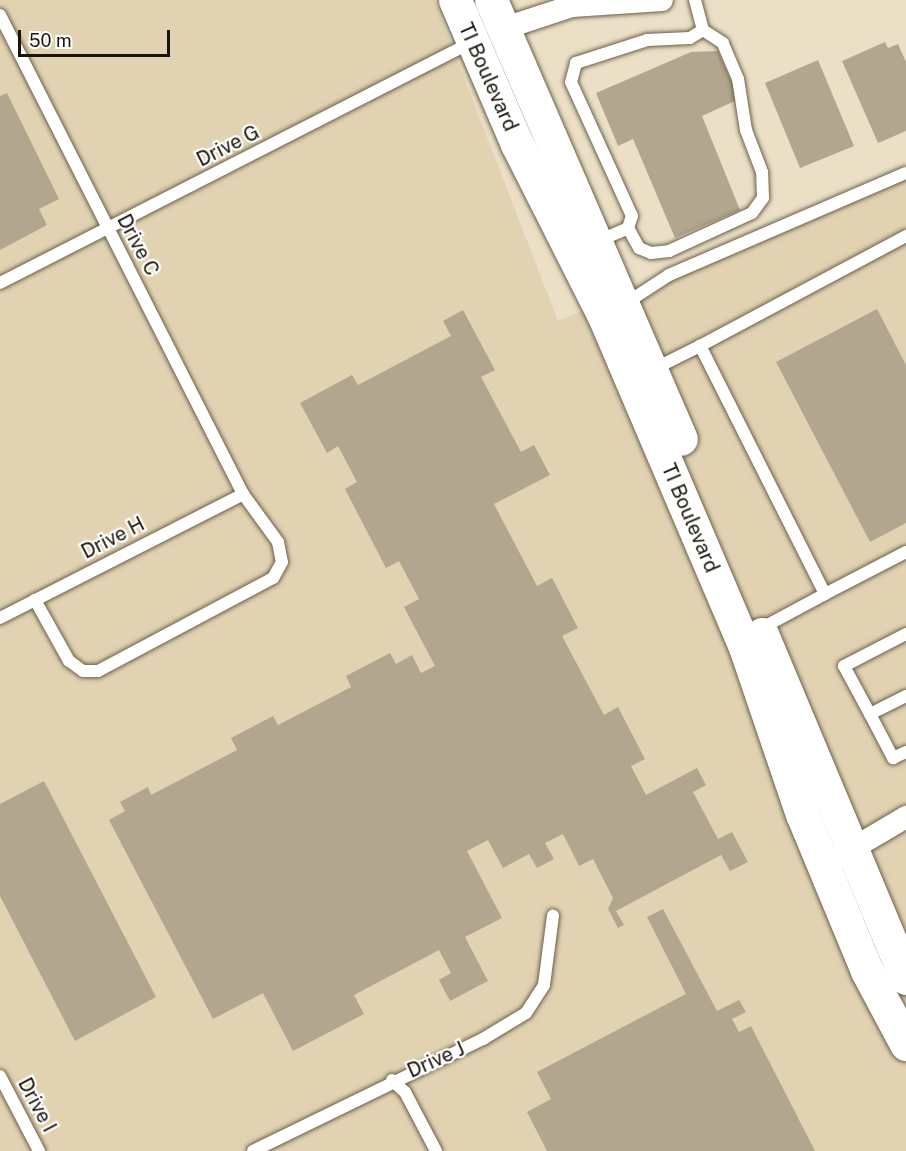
<!DOCTYPE html>
<html>
<head>
<meta charset="utf-8">
<style>
	body { margin:0 }
	#map { position:relative; width:906px; height:1151px; overflow:hidden; background:#ebdfc6; font-family:"Public Sans",sans-serif }
	div>[style] { position:absolute }
	[style*='--x'] { left:calc(var(--x)*1px); top:calc(var(--y)*1px); width:calc(var(--w)*1px); rotate:calc(var(--a)*1deg) }
	.built>* { inset:0; background:#e1d2b2 }
	.building>* { inset:0; background:#b2a68e }
	.roads { filter:drop-shadow(0 0 2px #6b604a) drop-shadow(0 0 2px #6b604a) }
	.lane>* { height:12px; margin:-6px; padding:0 6px; transform-origin:6px; border-radius:6px; background:#fff }
	.street>* { height:22px; margin:-11px; padding:0 11px; transform-origin:11px; border-radius:11px; background:#fff }
	.secondary>* { height:33px; margin:-16.5px; padding:0 16.5px; transform-origin:16.5px; border-radius:16.5px; background:#fff }
	span { translate:-50% -50%; white-space:nowrap; text-align:center; line-height:1.15; -webkit-text-stroke:4.5px #fff; paint-order:stroke }
	.street-label { font-size:20px; color:#18140b }
	.scale { position:absolute; left:18px; top:30px; width:152px; height:27px; box-sizing:border-box; border:3px solid #18140b; border-top:0; padding-left:8px; font-size:18px; line-height:21px; white-space:nowrap; color:#18140b; -webkit-text-stroke:4px #fff; paint-order:stroke }
</style>
</head>
<body>
<div id="map">
	<div class="built">
		<i style="clip-path:polygon(0 0,434px 0,558px 321px,906px 175px,906px 1151px,0 1151px)"></i>
	</div>
	<div class="building">
		<i style="clip-path:polygon(885px 42px,888px 48px,898px 44px,906px 62px,906px 131px,878px 143px,842px 61px)"></i>
		<i style="clip-path:polygon(718px 51px,739px 99px,702px 116px,740px 210px,675px 238px,633px 139px,618px 146px,596px 93px,691px 52px)"></i>
		<i style="clip-path:polygon(818px 60px,854px 146px,800px 168px,765px 83px)"></i>
		<i style="clip-path:polygon(7px 93px,59px 199px,39px 209px,47px 225px,0 250px,0 96px)"></i>
		<i style="clip-path:polygon(877px 309px,906px 365px,906px 523px,870px 542px,776px 362px)"></i>
		<i style="clip-path:polygon(463px 310px,495px 370px,481px 377px,521px 452px,534px 445px,550px 475px,494px 504px,537px 586px,552px 578px,578px 628px,562px 636px,604px 715px,618px 707px,645px 759px,631px 766px,646px 795px,697px 768px,706px 785px,693px 792px,718px 839px,732px 832px,748px 862px,730px 871px,721px 855px,616px 911px,624px 925px,618px 928px,608px 909px,613px 898px,593px 859px,579px 866px,563px 834px,545px 843px,554px 859px,537px 868px,529px 854px,503px 868px,488px 840px,467px 851px,502px 918px,465px 937px,488px 981px,450px 1001px,439px 980px,451px 973px,439px 950px,354px 995px,364px 1014px,293px 1051px,263px 993px,213px 1019px,109px 820px,125px 811px,120px 802px,148px 787px,151px 795px,237px 750px,231px 738px,273px 716px,278px 725px,351px 687px,346px 676px,390px 653px,396px 664px,412px 655px,421px 673px,435px 666px,404px 607px,419px 599px,399px 561px,386px 568px,345px 489px,357px 482px,338px 446px,327px 453px,300px 403px,352px 375px,358px 385px,451px 336px,443px 321px)"></i>
		<i style="clip-path:polygon(44px 781px,156px 997px,75px 1041px,0 896px,0 804px)"></i>
		<i style="clip-path:polygon(663px 909px,717px 1011px,739px 1000px,746px 1012px,732px 1019px,739px 1032px,751px 1026px,815px 1151px,547px 1151px,527px 1112px,551px 1099px,537px 1072px,686px 994px,647px 917px)"></i>
	</div>
	<div class="roads">
		<div class="lane">
			<i style="--x:0;--y:15;--w:537;--a:63.1"></i>
			<i style="--x:243;--y:494;--w:59;--a:53.9"></i>
			<i style="--x:278;--y:542;--w:20;--a:79"></i>
			<i style="--x:282;--y:562;--w:18;--a:119"></i>
			<i style="--x:273;--y:578;--w:198;--a:152"></i>
			<i style="--x:98;--y:671;--w:15;--a:180"></i>
			<i style="--x:83;--y:671;--w:17;--a:-144"></i>
			<i style="--x:69;--y:661;--w:70;--a:-119.1"></i>
			<i style="--x:628;--y:228;--w:23;--a:61"></i>
			<i style="--x:639;--y:248;--w:13;--a:23"></i>
			<i style="--x:651;--y:253;--w:18;--a:-6"></i>
			<i style="--x:669;--y:251;--w:91;--a:-24.6"></i>
			<i style="--x:752;--y:213;--w:19;--a:-54"></i>
			<i style="--x:763;--y:198;--w:26;--a:-92"></i>
			<i style="--x:762;--y:172;--w:45;--a:-110.9"></i>
			<i style="--x:746;--y:130;--w:52;--a:-98.9"></i>
			<i style="--x:738;--y:79;--w:39;--a:-113"></i>
			<i style="--x:723;--y:43;--w:24;--a:-147"></i>
			<i style="--x:598;--y:241;--w:33;--a:-23"></i>
			<i style="--x:628;--y:228;--w:13;--a:-72"></i>
			<i style="--x:632;--y:216;--w:147;--a:-114.5"></i>
			<i style="--x:571;--y:82;--w:20;--a:-75"></i>
			<i style="--x:576;--y:63;--w:75;--a:-17.9"></i>
			<i style="--x:647;--y:40;--w:43;--a:-2.7"></i>
			<i style="--x:690;--y:38;--w:15;--a:-32"></i>
			<i style="--x:703;--y:30;--w:31;--a:-105"></i>
			<i style="--x:0;--y:283;--w:530;--a:-27.05"></i>
			<i style="--x:623;--y:305;--w:55;--a:-33.1"></i>
			<i style="--x:669;--y:275;--w:258;--a:-23.3"></i>
			<i style="--x:652;--y:370;--w:54;--a:-26.6"></i>
			<i style="--x:825;--y:594;--w:91;--a:-27.4"></i>
			<i style="--x:0;--y:618;--w:273;--a:-27"></i>
			<i style="--x:760;--y:629;--w:74;--a:-28.3"></i>
			<i style="--x:825;--y:594;--w:278;--a:-116.7"></i>
			<i style="--x:700;--y:346;--w:234;--a:-28.1"></i>
			<i style="--x:906;--y:634;--w:70;--a:152.7"></i>
			<i style="--x:844;--y:666;--w:55;--a:61.6"></i>
			<i style="--x:870;--y:714;--w:40;--a:-26.6"></i>
			<i style="--x:870;--y:714;--w:50;--a:62.4"></i>
			<i style="--x:893;--y:758;--w:14;--a:-25"></i>
			<i style="--x:0;--y:1076;--w:85;--a:62.5"></i>
			<i style="--x:392;--y:1080;--w:18;--a:43"></i>
			<i style="--x:405;--y:1092;--w:67;--a:62.3"></i>
			<i style="--x:253;--y:1151;--w:256;--a:-26"></i>
			<i style="--x:483;--y:1039;--w:50;--a:-31.2"></i>
			<i style="--x:526;--y:1013;--w:33;--a:-57"></i>
			<i style="--x:544;--y:985;--w:70;--a:-82.6"></i>
		</div>
		<div class="street">
			<i style="--x:502;--y:29;--w:74;--a:-18.2"></i>
			<i style="--x:572;--y:6;--w:90;--a:-3.8"></i>
			<i style="--x:840;--y:856;--w:77;--a:-30.6"></i>
		</div>
		<div class="secondary">
			<i style="--x:455;--y:0;--w:157;--a:66.7"></i>
			<i style="--x:517;--y:144;--w:191;--a:63.2"></i>
			<i style="--x:603;--y:314;--w:362;--a:66.9"></i>
			<i style="--x:745;--y:647;--w:176;--a:71.2"></i>
			<i style="--x:802;--y:814;--w:170;--a:67.5"></i>
			<i style="--x:867;--y:971;--w:83;--a:61.9"></i>
			<i style="--x:491;--y:0;--w:478;--a:66.6"></i>
			<i style="--x:762;--y:634;--w:373;--a:67.3"></i>
		</div>
	</div>
	<div class="street-label">
		<span style="left:488px;top:77px;rotate:66deg">TI Boulevard</span>
		<span style="left:228px;top:146px;rotate:-27deg">Drive G</span>
		<span style="left:138px;top:245px;rotate:62deg">Drive C</span>
		<span style="left:690px;top:518px;rotate:67deg">TI Boulevard</span>
		<span style="left:113px;top:538px;rotate:-27deg">Drive H</span>
		<span style="left:436px;top:1060px;rotate:-24deg">Drive J</span>
		<span style="left:37px;top:1105px;rotate:62deg">Drive I</span>
	</div>
	<div class="scale">50 m</div>
</div>
</body>
</html>
